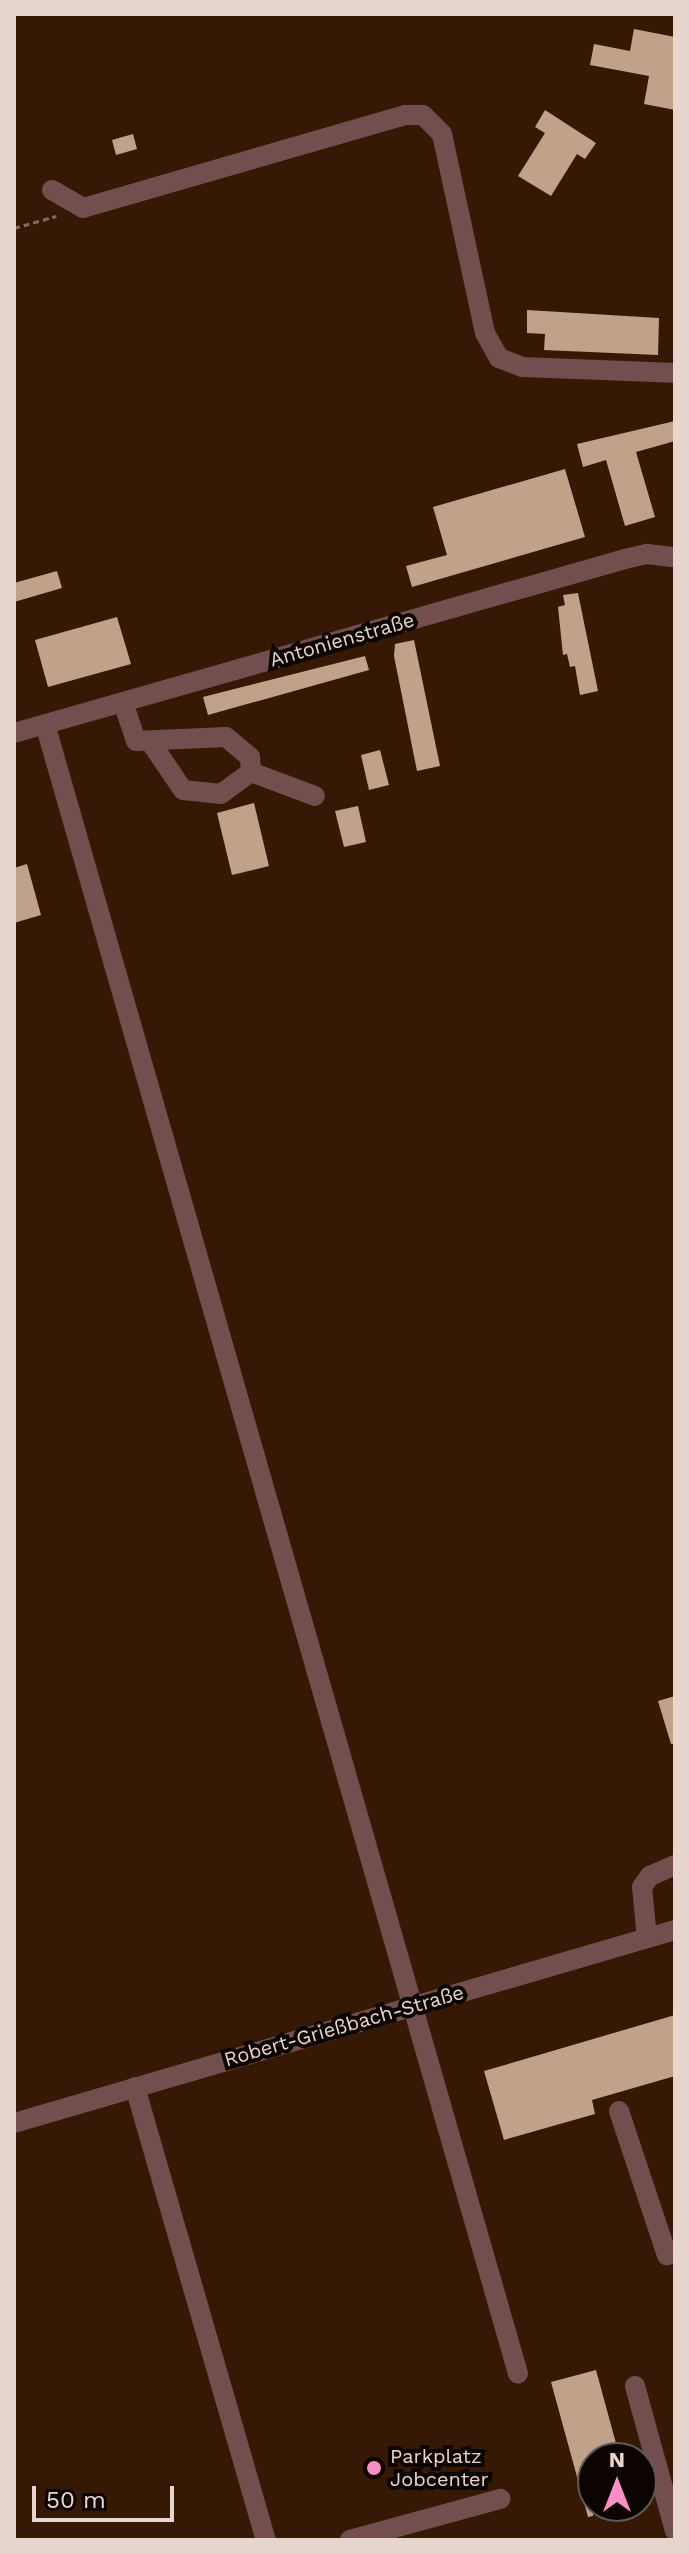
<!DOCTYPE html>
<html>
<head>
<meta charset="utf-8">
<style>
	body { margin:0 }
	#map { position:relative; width:689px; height:2554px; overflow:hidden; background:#2b1405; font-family:"Work Sans",sans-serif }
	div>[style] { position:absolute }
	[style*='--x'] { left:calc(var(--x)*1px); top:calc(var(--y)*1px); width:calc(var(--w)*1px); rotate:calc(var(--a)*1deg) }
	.built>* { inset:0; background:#361905 }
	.building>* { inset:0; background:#c0a28b }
	.path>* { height:3px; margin-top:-1.5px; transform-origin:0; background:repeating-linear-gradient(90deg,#816c60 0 6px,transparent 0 10px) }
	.minor>* { height:20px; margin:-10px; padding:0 10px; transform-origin:10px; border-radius:10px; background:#724f4e }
	.dots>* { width:22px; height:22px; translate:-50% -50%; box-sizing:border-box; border:4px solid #0c0401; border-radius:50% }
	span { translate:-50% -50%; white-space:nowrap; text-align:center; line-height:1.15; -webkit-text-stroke:8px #0c0401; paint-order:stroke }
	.street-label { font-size:20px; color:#e7d6cd }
	.poi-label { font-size:20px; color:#e7d6cd }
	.left { translate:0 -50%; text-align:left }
	.frame { position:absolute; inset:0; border:16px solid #e7d6cd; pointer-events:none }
	.north { position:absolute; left:577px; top:2442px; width:80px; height:80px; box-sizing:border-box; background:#0c0401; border:2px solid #645853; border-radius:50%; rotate:0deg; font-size:22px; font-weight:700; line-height:32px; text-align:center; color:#e7d6cd }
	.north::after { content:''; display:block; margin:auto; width:28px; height:36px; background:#fa8fc6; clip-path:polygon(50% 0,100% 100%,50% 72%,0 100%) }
	.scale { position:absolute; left:32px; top:2486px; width:142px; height:36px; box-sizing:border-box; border:4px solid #e7d6cd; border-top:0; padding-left:10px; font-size:24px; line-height:28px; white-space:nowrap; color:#e7d6cd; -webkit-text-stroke:6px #0c0401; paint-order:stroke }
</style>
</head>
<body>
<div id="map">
	<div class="built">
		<i style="clip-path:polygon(evenodd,14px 14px,675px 14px,675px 2540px,14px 2540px,14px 14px,593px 2458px,641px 2458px,641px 2506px,593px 2506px,593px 2458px)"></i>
	</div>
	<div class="building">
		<i style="clip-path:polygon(634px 29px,675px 37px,675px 110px,644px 104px,649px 76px,590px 65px,594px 44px,630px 51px)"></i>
		<i style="clip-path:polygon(545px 110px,596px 143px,585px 159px,577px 154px,551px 196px,518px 176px,545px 133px,535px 127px)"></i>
		<i style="clip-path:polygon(133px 134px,137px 149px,116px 155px,112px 140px)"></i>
		<i style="clip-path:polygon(527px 310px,659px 318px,658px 355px,544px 350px,545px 334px,527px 333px)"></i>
		<i style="clip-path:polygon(675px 421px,675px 441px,636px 452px,655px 517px,625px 526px,606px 460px,583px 467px,577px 444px)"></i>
		<i style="clip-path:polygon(565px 469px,585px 537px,412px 587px,406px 566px,447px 555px,433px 507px)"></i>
		<i style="clip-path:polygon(57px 571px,62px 588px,14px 602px,14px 583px)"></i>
		<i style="clip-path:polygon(578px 593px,598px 691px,580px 695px,575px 666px,570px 667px,567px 654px,563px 655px,558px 607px,565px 605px,563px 595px)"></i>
		<i style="clip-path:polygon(117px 617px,131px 664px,48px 687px,35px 640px)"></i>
		<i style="clip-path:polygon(414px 640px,440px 766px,417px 771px,394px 656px,395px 644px)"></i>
		<i style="clip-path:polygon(365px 656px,369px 670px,208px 715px,203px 697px)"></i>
		<i style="clip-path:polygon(380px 750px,389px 785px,369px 790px,361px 755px)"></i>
		<i style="clip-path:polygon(254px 803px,269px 866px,232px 875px,217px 813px)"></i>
		<i style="clip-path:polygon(358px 806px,366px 842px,344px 847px,335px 811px)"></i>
		<i style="clip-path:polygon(27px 864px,41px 915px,14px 923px,14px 868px)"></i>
		<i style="clip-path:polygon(675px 1696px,675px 1744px,671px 1744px,658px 1701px)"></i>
		<i style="clip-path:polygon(675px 2015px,675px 2076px,592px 2100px,595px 2114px,504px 2140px,484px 2071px)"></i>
		<i style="clip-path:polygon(596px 2370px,620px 2458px,593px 2458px,593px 2516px,588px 2517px,551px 2382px)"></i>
	</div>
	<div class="path">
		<i style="--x:14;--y:228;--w:44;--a:-15.9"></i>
	</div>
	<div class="minor">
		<i style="--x:52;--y:190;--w:36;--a:30"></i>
		<i style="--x:83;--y:208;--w:335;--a:-16.1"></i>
		<i style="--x:405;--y:115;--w:18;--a:0"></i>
		<i style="--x:423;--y:115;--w:27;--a:45"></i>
		<i style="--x:442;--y:134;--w:204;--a:77.8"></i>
		<i style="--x:485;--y:333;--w:29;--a:61"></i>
		<i style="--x:499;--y:358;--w:25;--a:21"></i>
		<i style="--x:522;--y:367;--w:153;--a:2.2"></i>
		<i style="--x:123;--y:702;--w:41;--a:71.6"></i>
		<i style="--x:136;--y:741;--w:90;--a:-2.5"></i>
		<i style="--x:226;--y:737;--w:31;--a:40"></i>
		<i style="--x:250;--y:757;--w:15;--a:86"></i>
		<i style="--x:251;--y:772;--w:37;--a:144"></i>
		<i style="--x:221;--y:794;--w:38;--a:-174"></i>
		<i style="--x:183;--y:790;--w:57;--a:-124.2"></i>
		<i style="--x:45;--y:724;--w:1716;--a:74"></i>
		<i style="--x:14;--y:733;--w:635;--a:-15.9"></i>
		<i style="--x:625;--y:559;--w:23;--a:-13"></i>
		<i style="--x:647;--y:554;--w:25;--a:7"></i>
		<i style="--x:251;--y:772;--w:68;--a:20.6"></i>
		<i style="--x:647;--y:1938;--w:51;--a:-95.6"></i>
		<i style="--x:642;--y:1887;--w:14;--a:-54"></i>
		<i style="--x:650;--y:1876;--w:27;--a:-24"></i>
		<i style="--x:135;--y:2087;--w:472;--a:73.9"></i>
		<i style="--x:619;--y:2111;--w:152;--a:71.6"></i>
		<i style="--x:667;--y:2255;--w:9;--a:-21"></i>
		<i style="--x:14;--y:2123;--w:689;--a:-16.28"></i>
		<i style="--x:635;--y:2386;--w:150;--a:74.6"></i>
		<i style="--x:350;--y:2540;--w:156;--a:-15.3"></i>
	</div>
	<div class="dots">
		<i style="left:374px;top:2468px;background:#fa8fc6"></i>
	</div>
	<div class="street-label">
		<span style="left:342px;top:640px;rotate:-16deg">Antonienstraße</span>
		<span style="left:344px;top:2026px;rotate:-16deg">Robert-Grießbach-Straße</span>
	</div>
	<div class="poi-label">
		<span class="left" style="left:390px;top:2468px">Parkplatz<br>Jobcenter</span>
	</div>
	<div class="frame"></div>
	<div class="north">N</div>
	<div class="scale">50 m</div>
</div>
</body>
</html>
